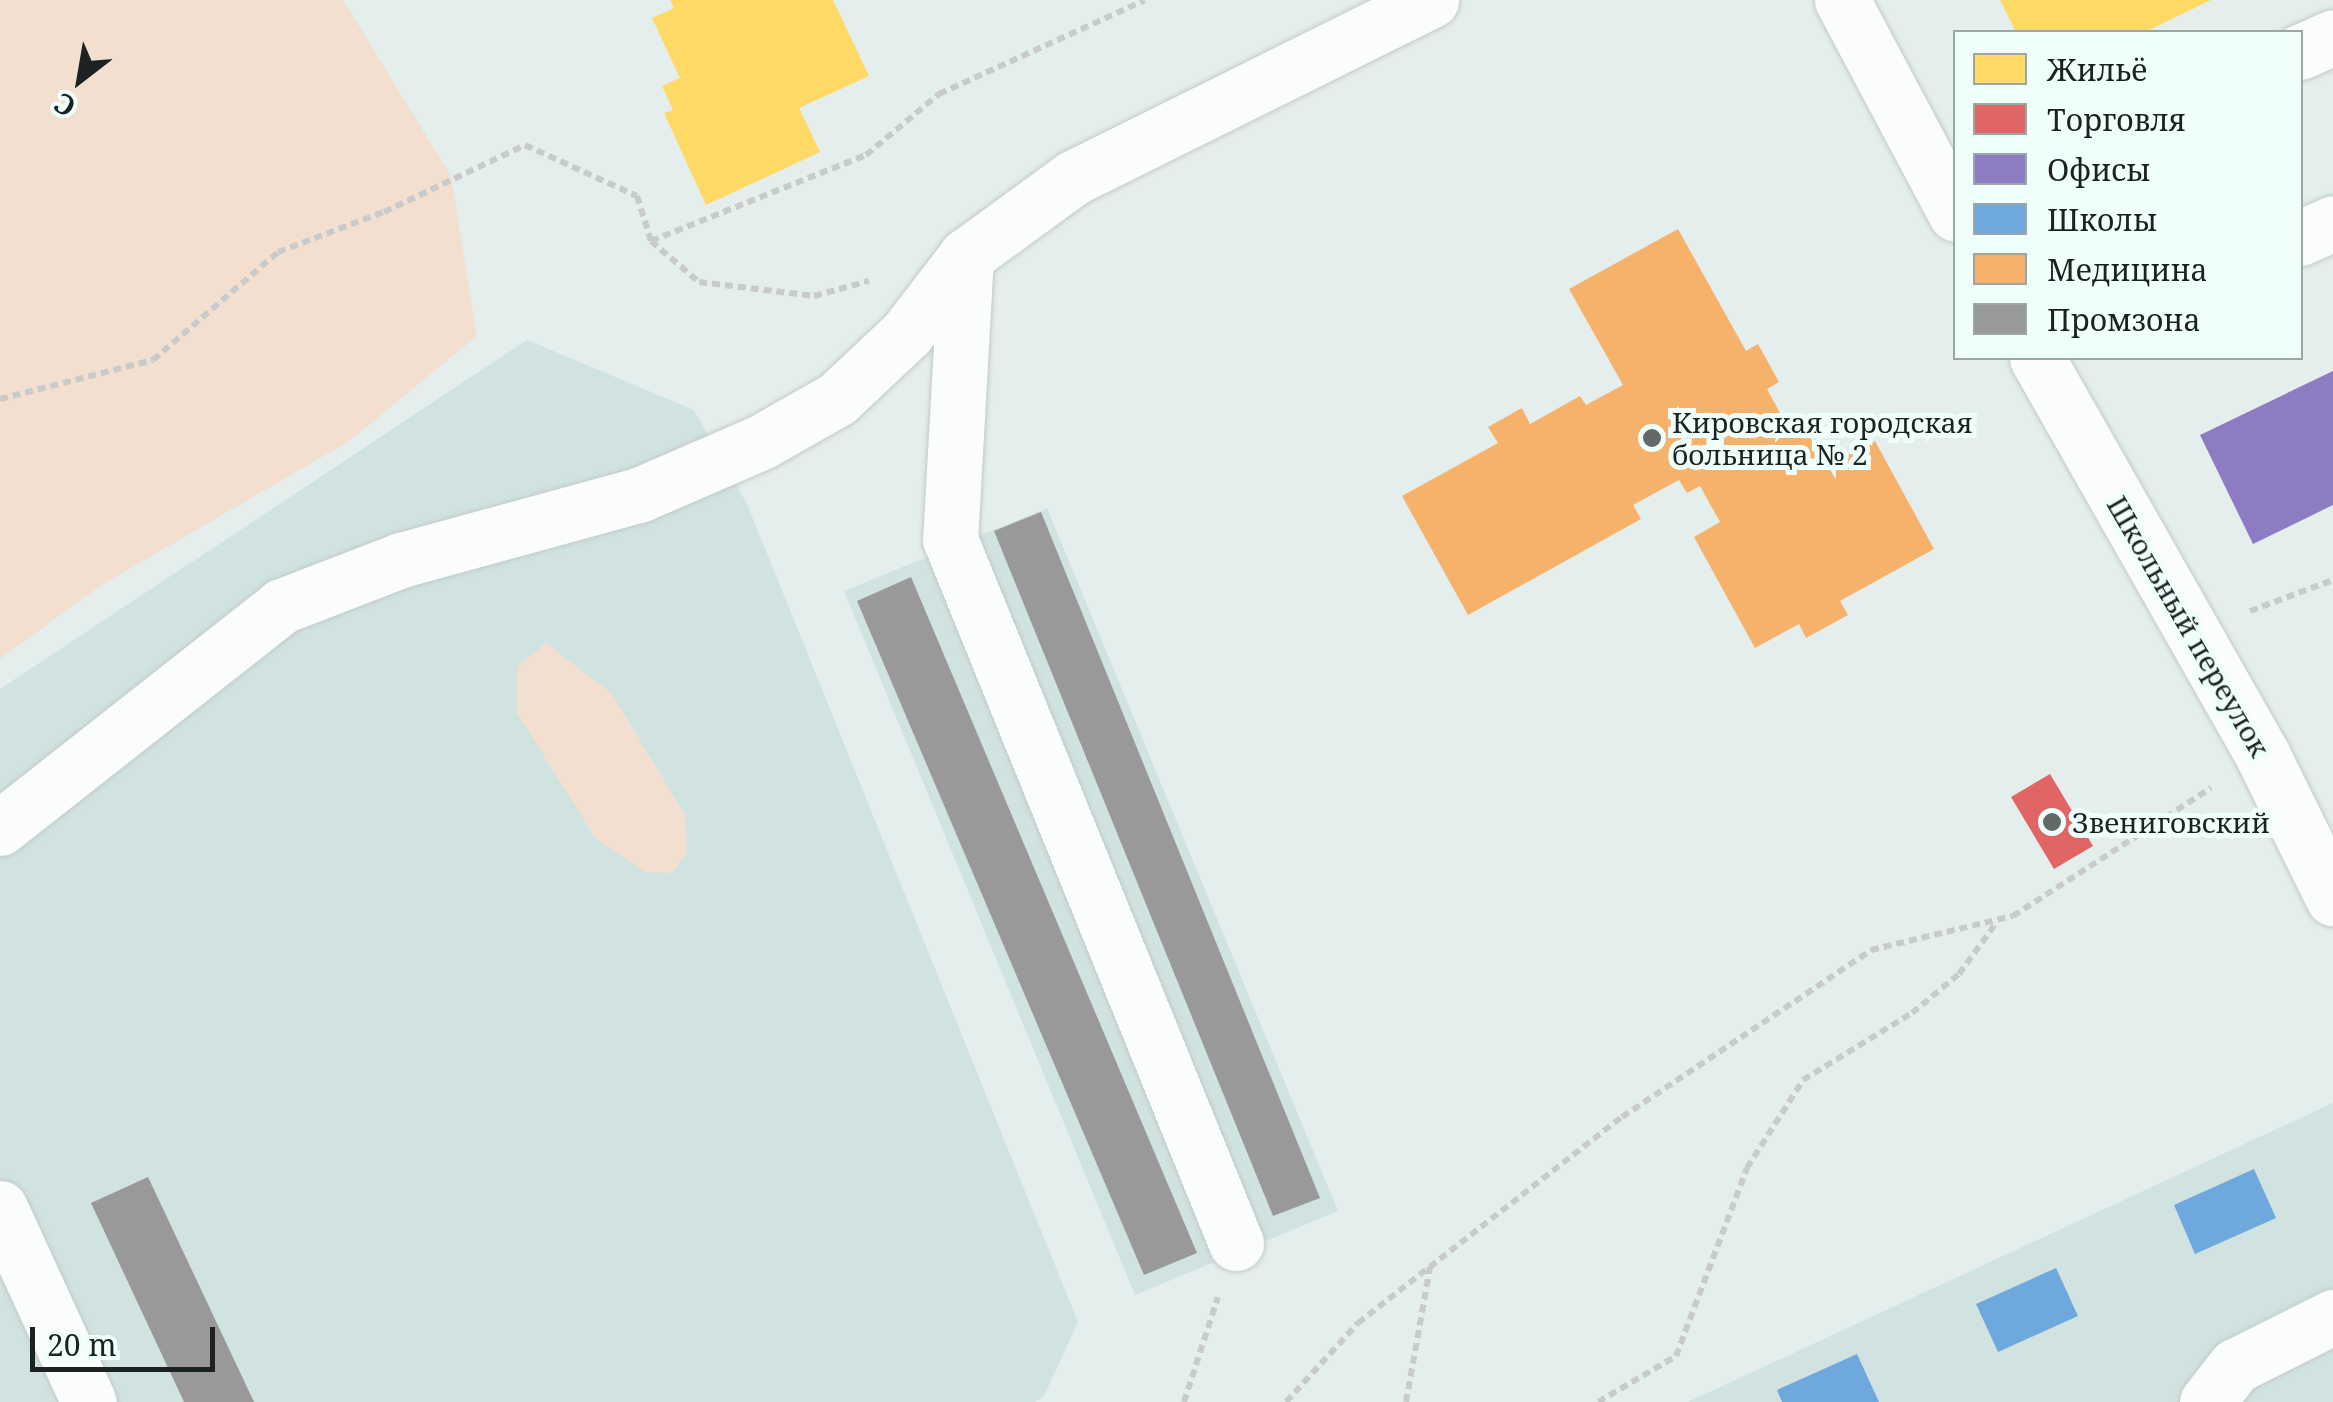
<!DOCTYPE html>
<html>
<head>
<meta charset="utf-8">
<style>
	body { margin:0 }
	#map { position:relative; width:2333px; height:1402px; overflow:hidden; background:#e4eeec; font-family:"Noto Serif",serif }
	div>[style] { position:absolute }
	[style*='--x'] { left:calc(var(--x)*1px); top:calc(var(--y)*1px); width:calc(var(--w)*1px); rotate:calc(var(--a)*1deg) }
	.built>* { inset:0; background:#d0e3e1 }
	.green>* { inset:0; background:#f2dfcf }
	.homes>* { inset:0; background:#ffd966 }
	.shops>* { inset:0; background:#e06666 }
	.offices>* { inset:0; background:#8e7cc3 }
	.schools>* { inset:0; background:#6fa8dc }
	.health>* { inset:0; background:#f6b26b }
	.industry>* { inset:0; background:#999 }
	.path>* { height:6px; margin-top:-3px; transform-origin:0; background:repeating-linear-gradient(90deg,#c9cbcb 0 8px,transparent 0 13px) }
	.roads { filter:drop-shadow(0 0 2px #c2cac8) drop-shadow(0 0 2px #c2cac8) }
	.minor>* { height:55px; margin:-27.5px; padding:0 27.5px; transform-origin:27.5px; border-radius:27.5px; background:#fbfcfc }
	.dots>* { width:28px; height:28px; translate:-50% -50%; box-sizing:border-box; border:5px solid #eefffc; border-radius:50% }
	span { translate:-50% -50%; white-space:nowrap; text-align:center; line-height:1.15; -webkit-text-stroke:10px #eefffc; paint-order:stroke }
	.poi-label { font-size:28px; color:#1c2221 }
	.left { translate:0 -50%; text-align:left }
	.street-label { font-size:28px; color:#1c2221 }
	.legend { position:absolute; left:1953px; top:30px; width:350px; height:330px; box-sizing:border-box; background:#eefffc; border:2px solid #9aa7a4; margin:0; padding:12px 18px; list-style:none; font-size:30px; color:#1c2221 }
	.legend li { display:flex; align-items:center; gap:20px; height:50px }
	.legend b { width:50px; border:2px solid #9aa7a4 }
	.north { position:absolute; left:30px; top:30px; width:100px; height:100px; -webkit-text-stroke:8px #eefffc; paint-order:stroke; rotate:211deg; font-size:28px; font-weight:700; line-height:40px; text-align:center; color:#1c2221 }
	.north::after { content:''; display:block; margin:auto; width:35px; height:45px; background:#1c2221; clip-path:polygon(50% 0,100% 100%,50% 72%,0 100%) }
	.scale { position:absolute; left:30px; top:1327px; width:185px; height:45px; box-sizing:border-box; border:5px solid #1c2221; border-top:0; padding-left:12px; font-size:30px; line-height:35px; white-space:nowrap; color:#1c2221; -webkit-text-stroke:8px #eefffc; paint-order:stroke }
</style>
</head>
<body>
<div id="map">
	<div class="built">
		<i style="clip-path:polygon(527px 340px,694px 410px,747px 504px,1078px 1322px,1044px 1396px,1035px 1402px,0 1402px,0 689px)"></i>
		<i style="clip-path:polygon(1047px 508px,1338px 1211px,1135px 1295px,844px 591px)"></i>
		<i style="clip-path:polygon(2333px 1103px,2333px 1402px,1688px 1402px)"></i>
	</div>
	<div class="green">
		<i style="clip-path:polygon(0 0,343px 0,451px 176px,477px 336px,348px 442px,100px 586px,0 659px)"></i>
		<i style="clip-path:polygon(546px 643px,612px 694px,685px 815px,687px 852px,672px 873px,645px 872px,596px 839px,517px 713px,517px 667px)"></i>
	</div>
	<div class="homes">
		<i style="clip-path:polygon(670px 0,833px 0,869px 76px,799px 108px,820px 152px,706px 205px,664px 113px,673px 110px,662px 86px,680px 78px,652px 18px,674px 8px)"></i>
		<i style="clip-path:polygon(2000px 0,2211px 0,2145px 32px,2016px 32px)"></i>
	</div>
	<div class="shops">
		<i style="clip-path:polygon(2050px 774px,2093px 846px,2054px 869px,2011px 797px)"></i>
	</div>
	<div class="offices">
		<i style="clip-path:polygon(2333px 371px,2333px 505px,2253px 544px,2200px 435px)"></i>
	</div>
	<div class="schools">
		<i style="clip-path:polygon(2254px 1169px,2276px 1218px,2195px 1254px,2174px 1205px)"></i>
		<i style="clip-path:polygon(2056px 1268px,2078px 1316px,1998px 1352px,1976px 1304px)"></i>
		<i style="clip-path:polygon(1857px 1354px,1879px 1402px,1782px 1402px,1777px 1390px)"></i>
	</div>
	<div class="health">
		<i style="clip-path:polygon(1678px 229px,1746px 351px,1758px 344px,1779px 382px,1767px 389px,1792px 435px,1805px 428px,1826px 467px,1875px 441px,1934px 549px,1840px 601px,1848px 615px,1806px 638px,1799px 624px,1755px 648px,1694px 537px,1720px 522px,1700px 486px,1687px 493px,1679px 480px,1633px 505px,1641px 519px,1468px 615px,1402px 496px,1498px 443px,1488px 427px,1522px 408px,1530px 424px,1580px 396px,1586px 405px,1623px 385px,1569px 289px)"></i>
	</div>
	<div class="industry">
		<i style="clip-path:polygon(1041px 512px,1320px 1198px,1273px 1216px,994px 531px)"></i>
		<i style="clip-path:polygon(911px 577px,1197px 1253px,1144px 1275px,857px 601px)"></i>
		<i style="clip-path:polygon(148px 1177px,254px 1402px,184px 1402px,91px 1203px)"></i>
	</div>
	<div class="path">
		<i style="--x:651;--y:241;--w:232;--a:-21.8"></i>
		<i style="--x:866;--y:155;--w:95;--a:-39.9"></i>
		<i style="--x:939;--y:94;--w:226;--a:-24.5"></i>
		<i style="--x:0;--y:399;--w:158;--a:-14.3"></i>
		<i style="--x:153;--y:360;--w:165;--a:-40.8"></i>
		<i style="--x:278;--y:252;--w:113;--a:-20.7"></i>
		<i style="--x:384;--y:212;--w:156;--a:-25.4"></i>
		<i style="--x:525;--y:145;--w:123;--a:24.5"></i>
		<i style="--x:637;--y:196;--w:47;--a:72.7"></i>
		<i style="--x:651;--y:241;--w:63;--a:40.5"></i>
		<i style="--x:699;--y:282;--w:116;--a:6.9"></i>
		<i style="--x:814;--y:296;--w:57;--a:-15.3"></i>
		<i style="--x:2250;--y:611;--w:89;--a:-20.5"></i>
		<i style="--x:1184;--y:1402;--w:110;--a:-72.1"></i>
		<i style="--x:1286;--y:1402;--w:107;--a:-47.7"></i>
		<i style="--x:1358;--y:1323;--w:335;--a:-38"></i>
		<i style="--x:1622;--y:1117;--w:300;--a:-33.8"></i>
		<i style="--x:1871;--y:950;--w:146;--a:-13.5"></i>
		<i style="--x:2013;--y:916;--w:236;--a:-32.9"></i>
		<i style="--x:1406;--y:1402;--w:137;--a:-79.9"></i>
		<i style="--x:1598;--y:1402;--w:91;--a:-30.5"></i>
		<i style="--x:1676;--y:1356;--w:201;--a:-69.3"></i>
		<i style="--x:1747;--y:1168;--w:104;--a:-57.5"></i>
		<i style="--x:1803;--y:1080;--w:128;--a:-31.6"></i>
		<i style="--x:1912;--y:1013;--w:61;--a:-39.7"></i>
		<i style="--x:1959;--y:974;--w:63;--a:-54"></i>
	</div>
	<div class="roads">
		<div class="minor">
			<i style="--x:1842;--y:0;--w:242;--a:62"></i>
			<i style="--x:2300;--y:52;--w:36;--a:-24"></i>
			<i style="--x:2300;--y:238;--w:36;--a:-24"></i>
			<i style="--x:966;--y:256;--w:283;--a:93.2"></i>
			<i style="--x:950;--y:539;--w:760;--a:67.89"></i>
			<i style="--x:2037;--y:358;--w:455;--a:60.4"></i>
			<i style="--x:2262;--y:754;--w:161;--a:63.8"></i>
			<i style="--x:0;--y:828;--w:359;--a:-38.2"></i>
			<i style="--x:282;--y:606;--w:128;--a:-21.1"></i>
			<i style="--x:401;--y:560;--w:247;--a:-15.3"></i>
			<i style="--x:639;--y:495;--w:135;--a:-23.5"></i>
			<i style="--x:763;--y:441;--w:85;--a:-29.6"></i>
			<i style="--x:837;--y:399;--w:96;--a:-43.3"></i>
			<i style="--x:907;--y:333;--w:97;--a:-52.5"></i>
			<i style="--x:966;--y:256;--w:132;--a:-36.1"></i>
			<i style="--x:1073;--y:178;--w:400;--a:-26.4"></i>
			<i style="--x:0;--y:1208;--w:213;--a:65.4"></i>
			<i style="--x:2207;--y:1402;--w:46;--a:-52.1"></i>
			<i style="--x:2235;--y:1366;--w:110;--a:-26.6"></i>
		</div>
	</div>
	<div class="dots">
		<i style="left:1652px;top:438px;background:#626968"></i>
		<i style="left:2052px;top:822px;background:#626968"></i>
	</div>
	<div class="poi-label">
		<span class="left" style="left:1672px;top:438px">Кировская городская<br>больница № 2</span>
		<span class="left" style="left:2072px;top:822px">Звениговский</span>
	</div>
	<div class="street-label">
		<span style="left:2189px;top:626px;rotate:60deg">Школьный переулок</span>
	</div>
	<ul class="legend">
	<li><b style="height:28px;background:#ffd966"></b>Жильё</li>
	<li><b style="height:28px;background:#e06666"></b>Торговля</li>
	<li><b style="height:28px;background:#8e7cc3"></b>Офисы</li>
	<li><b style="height:28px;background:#6fa8dc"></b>Школы</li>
	<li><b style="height:28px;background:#f6b26b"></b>Медицина</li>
	<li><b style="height:28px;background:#999"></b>Промзона</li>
	</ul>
	<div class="north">С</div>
	<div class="scale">20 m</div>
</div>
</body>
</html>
